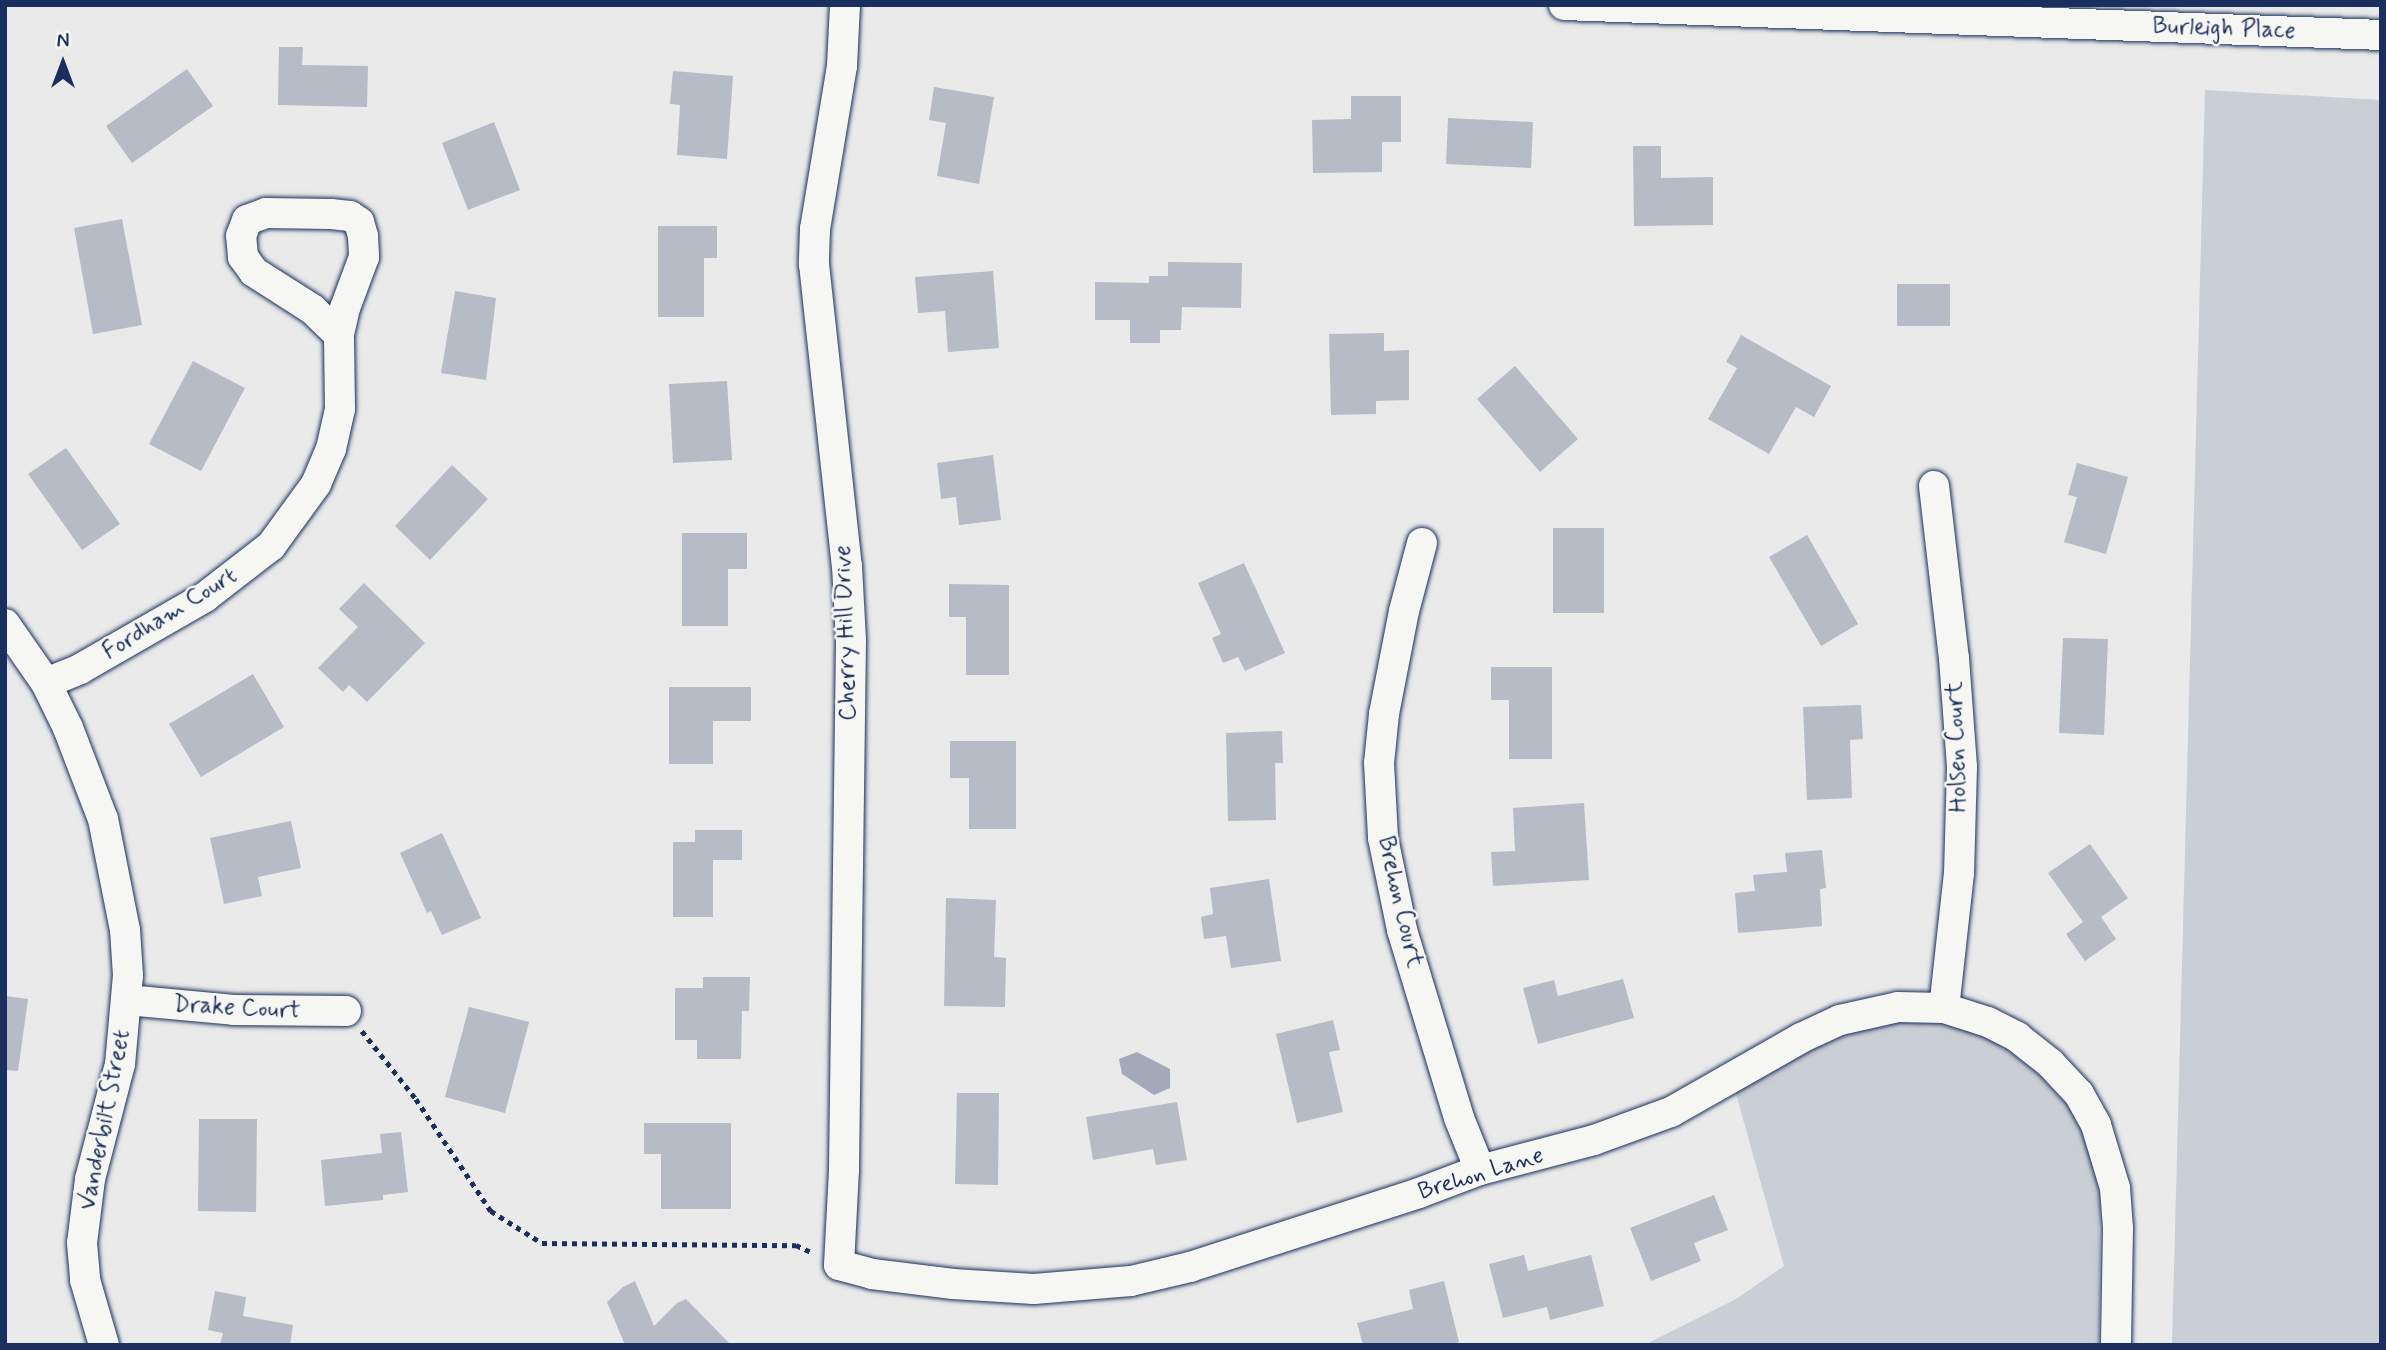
<!DOCTYPE html>
<html>
<head>
<meta charset="utf-8">
<style>
	body { margin:0 }
	#map { position:relative; width:2386px; height:1350px; overflow:hidden; background:#e9eae9; font-family:Mynerve,sans-serif }
	div>[style] { position:absolute }
	[style*='--x'] { left:calc(var(--x)*1px); top:calc(var(--y)*1px); width:calc(var(--w)*1px); rotate:calc(var(--a)*1deg) }
	.green>* { inset:0; background:#caced5 }
	.water>* { inset:0; background:#a2aaba }
	.building>* { inset:0; background:#b6bbc6 }
	.path>* { height:4.5px; margin-top:-2.25px; transform-origin:0; background:repeating-linear-gradient(90deg,#1b2f5e 0 5px,transparent 0 10px) }
	.roads { filter:drop-shadow(0 0 2px #1b2f5e) drop-shadow(0 0 2px #1b2f5e) }
	.minor>* { height:30px; margin:-15px; padding:0 15px; transform-origin:15px; border-radius:15px; background:#f6f6f2 }
	span { translate:-50% -50%; white-space:nowrap; text-align:center; line-height:1.15; -webkit-text-stroke:5px #f6f6f2; paint-order:stroke }
	.street-label { font-size:24px; color:#1b2f5e }
	.frame { position:absolute; inset:0; border:7px solid #1b2f5e; pointer-events:none }
	.north { position:absolute; left:28px; top:28px; width:70px; height:70px; -webkit-text-stroke:5px #f6f6f2; paint-order:stroke; rotate:0deg; font-size:19px; font-weight:700; line-height:28px; text-align:center; color:#1b2f5e }
	.north::after { content:''; display:block; margin:auto; width:24px; height:32px; background:#1b2f5e; clip-path:polygon(50% 0,100% 100%,50% 72%,0 100%) }
</style>
</head>
<body>
<div id="map">
	<div class="green">
		<i style="clip-path:polygon(2205px 90px,2381px 100px,2381px 1345px,2172px 1345px)"></i>
		<i style="clip-path:polygon(1911px 1017px,1977px 1026px,2041px 1067px,2084px 1122px,2100px 1198px,2099px 1345px,1644px 1345px,1736px 1299px,1784px 1266px,1735px 1090px,1846px 1031px)"></i>
	</div>
	<div class="water">
		<i style="clip-path:polygon(1137px 1052px,1170px 1069px,1170px 1088px,1154px 1095px,1122px 1074px,1119px 1059px)"></i>
	</div>
	<div class="building">
		<i style="clip-path:polygon(279px 47px,303px 47px,302px 65px,368px 66px,367px 107px,278px 105px)"></i>
		<i style="clip-path:polygon(187px 69px,213px 106px,132px 163px,106px 126px)"></i>
		<i style="clip-path:polygon(673px 71px,733px 76px,727px 159px,677px 155px,680px 105px,670px 104px)"></i>
		<i style="clip-path:polygon(934px 87px,994px 97px,979px 184px,937px 176px,946px 123px,929px 120px)"></i>
		<i style="clip-path:polygon(1351px 96px,1401px 96px,1401px 142px,1382px 142px,1382px 172px,1313px 173px,1312px 120px,1351px 119px)"></i>
		<i style="clip-path:polygon(1448px 118px,1533px 122px,1531px 168px,1446px 164px)"></i>
		<i style="clip-path:polygon(494px 122px,520px 190px,468px 210px,442px 143px)"></i>
		<i style="clip-path:polygon(1633px 146px,1661px 146px,1661px 178px,1713px 177px,1713px 225px,1634px 226px)"></i>
		<i style="clip-path:polygon(122px 219px,142px 325px,93px 334px,74px 228px)"></i>
		<i style="clip-path:polygon(658px 226px,717px 226px,717px 258px,704px 258px,704px 317px,658px 317px)"></i>
		<i style="clip-path:polygon(1168px 262px,1242px 263px,1241px 308px,1182px 307px,1181px 330px,1160px 330px,1160px 343px,1130px 343px,1130px 320px,1095px 320px,1095px 282px,1149px 283px,1149px 276px,1168px 276px)"></i>
		<i style="clip-path:polygon(993px 271px,999px 348px,948px 352px,945px 311px,918px 313px,915px 277px)"></i>
		<i style="clip-path:polygon(1897px 284px,1950px 284px,1950px 326px,1897px 326px)"></i>
		<i style="clip-path:polygon(455px 291px,496px 298px,486px 380px,441px 373px)"></i>
		<i style="clip-path:polygon(1384px 333px,1384px 351px,1409px 350px,1409px 400px,1376px 401px,1376px 414px,1331px 415px,1329px 334px)"></i>
		<i style="clip-path:polygon(1741px 335px,1831px 386px,1814px 417px,1796px 407px,1769px 454px,1708px 419px,1737px 368px,1726px 362px)"></i>
		<i style="clip-path:polygon(193px 361px,245px 388px,201px 471px,149px 444px)"></i>
		<i style="clip-path:polygon(1515px 366px,1578px 439px,1540px 472px,1477px 399px)"></i>
		<i style="clip-path:polygon(727px 381px,732px 460px,673px 463px,669px 384px)"></i>
		<i style="clip-path:polygon(66px 448px,120px 524px,82px 550px,28px 474px)"></i>
		<i style="clip-path:polygon(993px 455px,1001px 520px,959px 525px,956px 497px,941px 499px,937px 463px)"></i>
		<i style="clip-path:polygon(2077px 463px,2128px 477px,2106px 554px,2064px 542px,2077px 497px,2068px 495px)"></i>
		<i style="clip-path:polygon(452px 465px,488px 499px,430px 560px,395px 526px)"></i>
		<i style="clip-path:polygon(1553px 528px,1604px 528px,1604px 613px,1553px 613px)"></i>
		<i style="clip-path:polygon(682px 533px,747px 533px,747px 569px,728px 569px,728px 626px,682px 626px)"></i>
		<i style="clip-path:polygon(1807px 535px,1858px 624px,1821px 646px,1769px 557px)"></i>
		<i style="clip-path:polygon(1244px 563px,1285px 653px,1245px 671px,1238px 657px,1223px 663px,1212px 638px,1221px 634px,1198px 583px)"></i>
		<i style="clip-path:polygon(364px 583px,425px 643px,367px 702px,349px 685px,343px 692px,318px 668px,358px 627px,339px 609px)"></i>
		<i style="clip-path:polygon(949px 584px,1009px 585px,1009px 675px,966px 675px,966px 617px,949px 617px)"></i>
		<i style="clip-path:polygon(2063px 638px,2108px 639px,2104px 735px,2059px 733px)"></i>
		<i style="clip-path:polygon(1491px 667px,1552px 667px,1552px 759px,1509px 759px,1509px 700px,1491px 700px)"></i>
		<i style="clip-path:polygon(253px 674px,284px 727px,201px 777px,169px 724px)"></i>
		<i style="clip-path:polygon(669px 687px,751px 687px,751px 721px,713px 721px,713px 764px,669px 764px)"></i>
		<i style="clip-path:polygon(1861px 705px,1863px 739px,1850px 740px,1852px 798px,1807px 800px,1803px 707px)"></i>
		<i style="clip-path:polygon(1282px 731px,1283px 763px,1275px 763px,1276px 820px,1228px 821px,1226px 733px)"></i>
		<i style="clip-path:polygon(950px 741px,1016px 741px,1016px 829px,969px 829px,969px 778px,950px 778px)"></i>
		<i style="clip-path:polygon(1584px 803px,1589px 880px,1493px 886px,1491px 852px,1515px 851px,1513px 808px)"></i>
		<i style="clip-path:polygon(291px 821px,301px 868px,258px 877px,262px 896px,224px 904px,210px 838px)"></i>
		<i style="clip-path:polygon(695px 830px,742px 830px,742px 860px,713px 860px,713px 917px,673px 917px,673px 842px,695px 842px)"></i>
		<i style="clip-path:polygon(442px 833px,481px 918px,442px 935px,431px 911px,427px 913px,400px 853px)"></i>
		<i style="clip-path:polygon(2090px 844px,2128px 898px,2101px 917px,2116px 939px,2085px 961px,2066px 934px,2083px 922px,2048px 873px)"></i>
		<i style="clip-path:polygon(1822px 850px,1826px 888px,1820px 889px,1822px 926px,1738px 933px,1735px 893px,1755px 891px,1753px 875px,1787px 872px,1785px 853px)"></i>
		<i style="clip-path:polygon(1269px 879px,1281px 961px,1231px 968px,1226px 936px,1204px 939px,1201px 917px,1213px 914px,1210px 888px)"></i>
		<i style="clip-path:polygon(946px 898px,996px 900px,994px 957px,1006px 958px,1005px 1007px,944px 1006px)"></i>
		<i style="clip-path:polygon(703px 977px,750px 977px,749px 1011px,742px 1011px,741px 1059px,697px 1059px,697px 1040px,675px 1040px,675px 988px,703px 988px)"></i>
		<i style="clip-path:polygon(1623px 979px,1634px 1018px,1538px 1044px,1523px 988px,1554px 980px,1558px 996px)"></i>
		<i style="clip-path:polygon(5px 996px,28px 999px,18px 1071px,5px 1070px)"></i>
		<i style="clip-path:polygon(469px 1007px,529px 1022px,505px 1113px,445px 1097px)"></i>
		<i style="clip-path:polygon(1333px 1020px,1340px 1050px,1329px 1052px,1343px 1112px,1297px 1123px,1276px 1034px)"></i>
		<i style="clip-path:polygon(957px 1093px,999px 1093px,998px 1185px,955px 1184px)"></i>
		<i style="clip-path:polygon(1177px 1102px,1187px 1160px,1156px 1165px,1153px 1149px,1093px 1160px,1086px 1117px)"></i>
		<i style="clip-path:polygon(199px 1119px,257px 1119px,256px 1212px,198px 1211px)"></i>
		<i style="clip-path:polygon(644px 1123px,731px 1123px,731px 1209px,661px 1209px,661px 1154px,644px 1154px)"></i>
		<i style="clip-path:polygon(401px 1132px,408px 1192px,383px 1195px,383px 1200px,325px 1206px,321px 1160px,382px 1153px,380px 1134px)"></i>
		<i style="clip-path:polygon(1714px 1195px,1728px 1230px,1694px 1243px,1701px 1261px,1651px 1281px,1630px 1228px)"></i>
		<i style="clip-path:polygon(1524px 1255px,1528px 1271px,1591px 1255px,1604px 1306px,1550px 1320px,1547px 1307px,1503px 1318px,1489px 1264px)"></i>
		<i style="clip-path:polygon(635px 1281px,654px 1326px,677px 1303px,686px 1299px,731px 1345px,625px 1345px,607px 1302px,623px 1287px)"></i>
		<i style="clip-path:polygon(1444px 1281px,1459px 1342px,1447px 1345px,1363px 1345px,1357px 1323px,1413px 1309px,1409px 1290px)"></i>
		<i style="clip-path:polygon(215px 1291px,246px 1297px,243px 1316px,293px 1325px,290px 1345px,220px 1345px,223px 1333px,208px 1330px)"></i>
	</div>
	<div class="path">
		<i style="--x:362;--y:1031;--w:87;--a:51.5"></i>
		<i style="--x:416;--y:1099;--w:135;--a:56.2"></i>
		<i style="--x:491;--y:1211;--w:60;--a:32.1"></i>
		<i style="--x:542;--y:1243;--w:254;--a:0.5"></i>
		<i style="--x:796;--y:1245;--w:19;--a:25"></i>
	</div>
	<div class="roads">
		<div class="minor">
			<i style="--x:845;--y:5;--w:61;--a:92.8"></i>
			<i style="--x:842;--y:66;--w:165;--a:99.4"></i>
			<i style="--x:815;--y:229;--w:35;--a:92"></i>
			<i style="--x:814;--y:264;--w:304;--a:83.8"></i>
			<i style="--x:847;--y:566;--w:75;--a:86.9"></i>
			<i style="--x:851;--y:641;--w:529;--a:90.76"></i>
			<i style="--x:844;--y:1170;--w:95;--a:93"></i>
			<i style="--x:839;--y:1265;--w:34;--a:15"></i>
			<i style="--x:872;--y:1274;--w:82;--a:7"></i>
			<i style="--x:953;--y:1284;--w:81;--a:3.5"></i>
			<i style="--x:1034;--y:1289;--w:97;--a:-4.7"></i>
			<i style="--x:1131;--y:1281;--w:61;--a:-13.3"></i>
			<i style="--x:1190;--y:1267;--w:241;--a:-17.9"></i>
			<i style="--x:1419;--y:1193;--w:65;--a:-20.7"></i>
			<i style="--x:1480;--y:1170;--w:118;--a:-14.7"></i>
			<i style="--x:1594;--y:1140;--w:82;--a:-20"></i>
			<i style="--x:1671;--y:1112;--w:150;--a:-29.6"></i>
			<i style="--x:1801;--y:1038;--w:43;--a:-24.8"></i>
			<i style="--x:1840;--y:1020;--w:59;--a:-12.6"></i>
			<i style="--x:1898;--y:1007;--w:46;--a:1.2"></i>
			<i style="--x:1944;--y:1008;--w:46;--a:17.7"></i>
			<i style="--x:1988;--y:1022;--w:33;--a:27"></i>
			<i style="--x:2017;--y:1037;--w:42;--a:38.2"></i>
			<i style="--x:2050;--y:1063;--w:42;--a:46.9"></i>
			<i style="--x:2079;--y:1094;--w:35;--a:61"></i>
			<i style="--x:2096;--y:1125;--w:66;--a:73.2"></i>
			<i style="--x:2115;--y:1188;--w:40;--a:85.7"></i>
			<i style="--x:2118;--y:1228;--w:117;--a:91"></i>
			<i style="--x:1564;--y:5;--w:818;--a:2.1"></i>
			<i style="--x:266;--y:213;--w:65;--a:0.9"></i>
			<i style="--x:331;--y:214;--w:19;--a:6"></i>
			<i style="--x:350;--y:216;--w:11;--a:34"></i>
			<i style="--x:359;--y:222;--w:15;--a:74"></i>
			<i style="--x:363;--y:236;--w:21;--a:87"></i>
			<i style="--x:364;--y:257;--w:54;--a:110.4"></i>
			<i style="--x:345;--y:308;--w:28;--a:103"></i>
			<i style="--x:339;--y:335;--w:37;--a:-136"></i>
			<i style="--x:312;--y:309;--w:69;--a:-147.5"></i>
			<i style="--x:254;--y:272;--w:19;--a:-126"></i>
			<i style="--x:243;--y:257;--w:21;--a:-95"></i>
			<i style="--x:241;--y:236;--w:17;--a:-69"></i>
			<i style="--x:247;--y:220;--w:20;--a:-20"></i>
			<i style="--x:1934;--y:486;--w:173;--a:83.4"></i>
			<i style="--x:1954;--y:658;--w:109;--a:85.8"></i>
			<i style="--x:1962;--y:767;--w:106;--a:91.6"></i>
			<i style="--x:1959;--y:873;--w:136;--a:96.3"></i>
			<i style="--x:1422;--y:543;--w:70;--a:104.8"></i>
			<i style="--x:1404;--y:611;--w:105;--a:101"></i>
			<i style="--x:1384;--y:714;--w:49;--a:95.8"></i>
			<i style="--x:1379;--y:763;--w:75;--a:86.9"></i>
			<i style="--x:1383;--y:838;--w:94;--a:78.3"></i>
			<i style="--x:1402;--y:930;--w:196;--a:73.1"></i>
			<i style="--x:1459;--y:1118;--w:56;--a:68"></i>
			<i style="--x:5;--y:624;--w:72;--a:55.2"></i>
			<i style="--x:46;--y:683;--w:50;--a:63.9"></i>
			<i style="--x:68;--y:728;--w:97;--a:69"></i>
			<i style="--x:103;--y:819;--w:113;--a:78.8"></i>
			<i style="--x:125;--y:930;--w:45;--a:86.2"></i>
			<i style="--x:128;--y:975;--w:89;--a:95.1"></i>
			<i style="--x:120;--y:1064;--w:119;--a:104.6"></i>
			<i style="--x:90;--y:1179;--w:64;--a:97.1"></i>
			<i style="--x:82;--y:1243;--w:37;--a:85"></i>
			<i style="--x:85;--y:1280;--w:68;--a:73.7"></i>
			<i style="--x:46;--y:683;--w:37;--a:-22"></i>
			<i style="--x:80;--y:669;--w:144;--a:-29.9"></i>
			<i style="--x:205;--y:597;--w:83;--a:-37.7"></i>
			<i style="--x:271;--y:546;--w:77;--a:-54"></i>
			<i style="--x:316;--y:484;--w:38;--a:-67"></i>
			<i style="--x:331;--y:449;--w:41;--a:-77.3"></i>
			<i style="--x:340;--y:409;--w:74;--a:-90.8"></i>
			<i style="--x:127;--y:1000;--w:107;--a:5.3"></i>
			<i style="--x:234;--y:1010;--w:112;--a:0.5"></i>
		</div>
	</div>
	<div class="street-label">
		<span style="left:2224px;top:29px;rotate:2deg">Burleigh Place</span>
		<span style="left:170px;top:614px;rotate:-32deg">Fordham Court</span>
		<span style="left:846px;top:633px;rotate:-92deg">Cherry Hill Drive</span>
		<span style="left:1957px;top:747px;rotate:-92deg">Holsen Court</span>
		<span style="left:1400px;top:902px;rotate:77deg">Brehon Court</span>
		<span style="left:237px;top:1008px;rotate:3deg">Drake Court</span>
		<span style="left:105px;top:1120px;rotate:-79deg">Vanderbilt Street</span>
		<span style="left:1481px;top:1174px;rotate:-17deg">Brehon Lane</span>
	</div>
	<div class="frame"></div>
	<div class="north">N</div>
</div>
</body>
</html>
